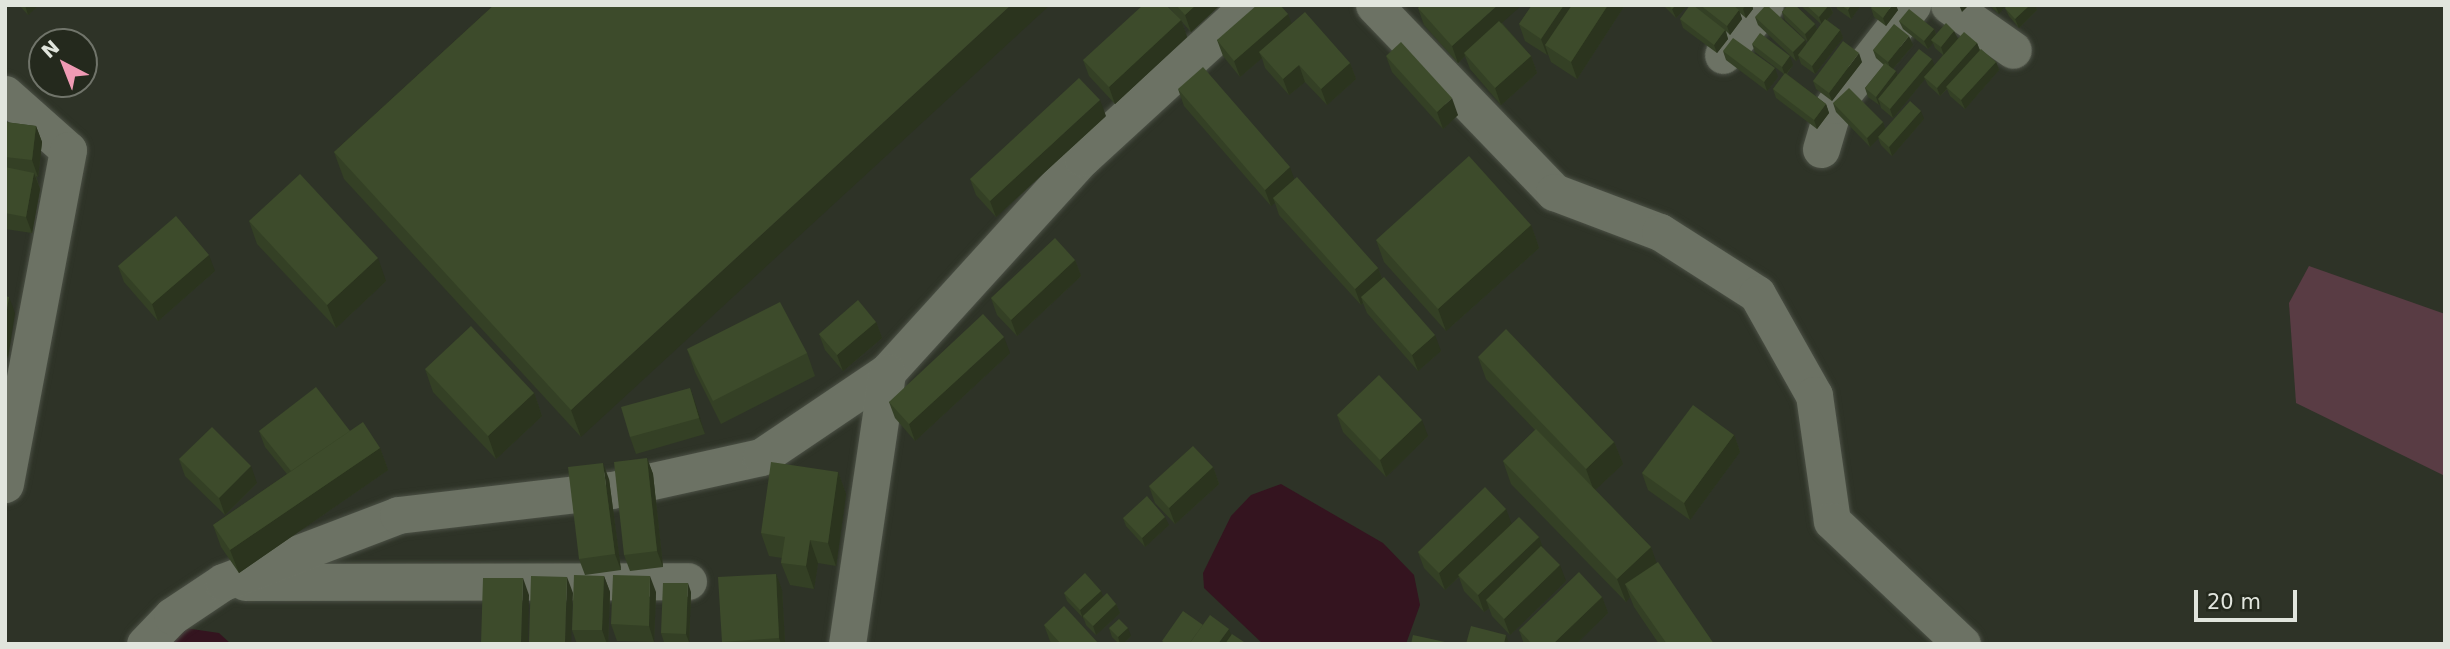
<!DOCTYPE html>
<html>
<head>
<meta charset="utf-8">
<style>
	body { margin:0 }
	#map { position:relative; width:2450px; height:649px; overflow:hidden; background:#2e3327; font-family:"DejaVu Sans",sans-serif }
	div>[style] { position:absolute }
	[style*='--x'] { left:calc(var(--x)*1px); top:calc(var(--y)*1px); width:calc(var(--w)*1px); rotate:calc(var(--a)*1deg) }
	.green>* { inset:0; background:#593c44 }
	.water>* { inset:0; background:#34141f }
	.roads { filter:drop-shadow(0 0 2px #4b5045) drop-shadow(0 0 2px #4b5045) }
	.minor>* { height:37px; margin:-18.5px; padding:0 18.5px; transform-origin:18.5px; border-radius:18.5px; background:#6c7264 }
	.wall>* { inset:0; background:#344025 }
	.shaded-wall>* { inset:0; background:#2b341e }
	.building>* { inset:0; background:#3d4b2b }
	span { translate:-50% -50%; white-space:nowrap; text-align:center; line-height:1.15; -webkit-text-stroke:7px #24291d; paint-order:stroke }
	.frame { position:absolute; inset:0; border:7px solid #e1e5dd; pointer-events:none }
	.north { position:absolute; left:28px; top:28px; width:70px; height:70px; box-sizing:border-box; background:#24291d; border:2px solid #70746a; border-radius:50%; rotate:318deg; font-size:19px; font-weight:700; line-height:28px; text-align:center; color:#e1e5dd }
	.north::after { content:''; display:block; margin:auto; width:24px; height:32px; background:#f09ab4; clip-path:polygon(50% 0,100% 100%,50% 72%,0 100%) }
	.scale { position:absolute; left:2194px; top:590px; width:103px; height:32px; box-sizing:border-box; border:4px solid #e1e5dd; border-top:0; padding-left:9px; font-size:21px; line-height:24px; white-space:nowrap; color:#e1e5dd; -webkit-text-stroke:5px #24291d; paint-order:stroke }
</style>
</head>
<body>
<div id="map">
	<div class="green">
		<i style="clip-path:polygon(2309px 266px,2445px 314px,2445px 476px,2296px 403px,2289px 303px)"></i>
	</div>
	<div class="water">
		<i style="clip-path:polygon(1281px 484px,1383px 543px,1414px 575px,1420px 605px,1406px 644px,1263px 644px,1204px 588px,1203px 573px,1231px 516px,1251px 495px)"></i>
		<i style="clip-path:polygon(178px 627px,219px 633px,231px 644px,154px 644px)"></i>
	</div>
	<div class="roads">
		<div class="minor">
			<i style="--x:1374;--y:5;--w:260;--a:46.1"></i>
			<i style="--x:1554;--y:192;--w:113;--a:20.7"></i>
			<i style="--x:1660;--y:232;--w:115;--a:32.6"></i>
			<i style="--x:1757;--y:294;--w:116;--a:60.6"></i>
			<i style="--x:1814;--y:395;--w:127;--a:81.9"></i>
			<i style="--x:1832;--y:521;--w:179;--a:43.4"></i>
			<i style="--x:1949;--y:5;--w:78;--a:35.1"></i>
			<i style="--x:1723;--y:55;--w:65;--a:-50"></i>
			<i style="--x:5;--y:94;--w:84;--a:41.6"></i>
			<i style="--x:68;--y:150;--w:340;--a:100.7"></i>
			<i style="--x:1821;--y:149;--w:46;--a:-73.5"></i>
			<i style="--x:1834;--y:105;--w:127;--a:-52"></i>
			<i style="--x:245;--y:582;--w:443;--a:-0.1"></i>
			<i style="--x:145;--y:644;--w:39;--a:-46"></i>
			<i style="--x:172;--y:616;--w:61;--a:-33.7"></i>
			<i style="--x:223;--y:582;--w:187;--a:-20.9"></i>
			<i style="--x:398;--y:515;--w:215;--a:-6.7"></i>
			<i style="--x:612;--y:490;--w:153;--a:-12.5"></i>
			<i style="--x:761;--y:457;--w:152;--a:-34"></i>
			<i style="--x:887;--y:372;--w:290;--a:-47.7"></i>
			<i style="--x:1082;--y:158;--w:226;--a:-42.5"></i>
			<i style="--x:847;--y:644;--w:275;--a:-81.6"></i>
		</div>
	</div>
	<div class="wall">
		<i style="clip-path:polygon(19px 5px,39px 5px,28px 15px)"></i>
		<i style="clip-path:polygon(494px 5px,581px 437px,344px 179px,334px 152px)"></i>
		<i style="clip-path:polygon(1167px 5px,1220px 5px,1191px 32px)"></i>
		<i style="clip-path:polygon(1532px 5px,1625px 5px,1577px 79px,1551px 62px,1548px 54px,1547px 55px,1525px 41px,1519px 24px)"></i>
		<i style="clip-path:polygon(1663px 5px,1688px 5px,1676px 18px)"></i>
		<i style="clip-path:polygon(1694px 5px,1752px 5px,1753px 9px,1746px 18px,1740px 13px,1742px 19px,1730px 35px,1726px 31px,1728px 39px,1717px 53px,1683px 28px,1680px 19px,1695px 7px)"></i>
		<i style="clip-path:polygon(1784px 5px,1795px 5px,1815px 24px,1817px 30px,1821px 24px,1800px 5px,1830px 5px,1833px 13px,1827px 20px,1840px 30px,1843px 38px,1815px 74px,1801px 64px,1799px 58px,1796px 61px,1758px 25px,1755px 17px,1805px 40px,1806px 44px,1808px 42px,1785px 20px,1782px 12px,1786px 7px)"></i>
		<i style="clip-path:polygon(1836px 5px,1861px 5px,1851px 19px,1837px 9px)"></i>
		<i style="clip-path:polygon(1989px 5px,2006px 5px,1999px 14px)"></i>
		<i style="clip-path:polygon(2008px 5px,2035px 5px,2037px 10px,2019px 28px,2009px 16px,2005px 8px)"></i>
		<i style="clip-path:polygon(1418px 8px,1502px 23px,1531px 56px,1537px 73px,1501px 105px,1470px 69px,1465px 56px,1458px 63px,1424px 25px)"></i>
		<i style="clip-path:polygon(1871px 8px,1898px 10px,1886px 26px,1874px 17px)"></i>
		<i style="clip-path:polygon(1288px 14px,1291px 24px,1350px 63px,1356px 79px,1327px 105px,1305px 82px,1289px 95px,1265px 68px,1262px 58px,1240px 77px,1223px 56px,1217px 40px)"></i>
		<i style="clip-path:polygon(1181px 20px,1187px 37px,1115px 104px,1089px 76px,1083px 60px)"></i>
		<i style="clip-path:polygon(1899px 21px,1934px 29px,1936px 34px,1977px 43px,1980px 50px,1996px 62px,1999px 70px,1965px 109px,1950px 96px,1947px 89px,1940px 96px,1928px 85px,1925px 79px,1893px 118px,1881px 108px,1880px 104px,1879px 105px,1868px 97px,1865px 88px,1884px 65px,1876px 58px,1873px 50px,1913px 45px,1893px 69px,1898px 75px,1932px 59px,1934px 66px,1943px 55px,1935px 48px,1933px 43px,1928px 49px,1903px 29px)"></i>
		<i style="clip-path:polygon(1752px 44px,1793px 65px,1787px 74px,1826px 104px,1829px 113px,1817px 129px,1776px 98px,1773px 89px,1784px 74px,1755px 52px)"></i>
		<i style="clip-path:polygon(1723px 51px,1778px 77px,1767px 91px,1726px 60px)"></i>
		<i style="clip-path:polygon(1386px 56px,1458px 115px,1443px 129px,1392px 72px)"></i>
		<i style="clip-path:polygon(1862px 62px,1832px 101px,1816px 89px,1813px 81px)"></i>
		<i style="clip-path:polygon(1178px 89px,1295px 179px,1378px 268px,1382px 278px,1441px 351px,1418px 371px,1367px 313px,1363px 303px,1361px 305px,1279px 215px,1275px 203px,1271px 206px,1184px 106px)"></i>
		<i style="clip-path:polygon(1833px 103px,1883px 122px,1885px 129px,1924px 119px,1892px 156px,1881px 145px,1878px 138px,1870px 147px,1836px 112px)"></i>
		<i style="clip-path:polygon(1106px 116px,996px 217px,976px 195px,970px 179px)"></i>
		<i style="clip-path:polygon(5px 122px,36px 126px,42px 142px,38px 177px,36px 176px,40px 189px,32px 233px,5px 229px)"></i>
		<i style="clip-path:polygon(249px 221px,386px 281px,336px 328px,257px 244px)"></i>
		<i style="clip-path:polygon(1531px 225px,1539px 248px,1446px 331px,1384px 262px,1376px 240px)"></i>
		<i style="clip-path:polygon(1075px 260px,1081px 276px,1017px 336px,997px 315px,991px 298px)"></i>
		<i style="clip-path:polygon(118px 266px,215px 271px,158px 321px,124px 282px)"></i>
		<i style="clip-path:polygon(876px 322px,882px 338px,843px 371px,825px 350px,819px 334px)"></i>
		<i style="clip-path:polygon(687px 349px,807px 353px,815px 376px,721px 424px,695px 372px)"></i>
		<i style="clip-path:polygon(1010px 353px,915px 441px,895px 418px,889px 402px)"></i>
		<i style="clip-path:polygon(1478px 357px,1614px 442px,1623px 464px,1595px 490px,1651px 547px,1656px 563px,1714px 644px,1659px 644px,1634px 607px,1630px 597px,1626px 602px,1511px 484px,1503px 461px,1535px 430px,1486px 379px)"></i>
		<i style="clip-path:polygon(425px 369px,534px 393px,542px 416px,496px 459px,433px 392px)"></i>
		<i style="clip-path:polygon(690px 388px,705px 434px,636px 454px,630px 437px)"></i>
		<i style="clip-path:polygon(1337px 415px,1428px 436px,1386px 477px,1343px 432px)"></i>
		<i style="clip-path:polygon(259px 431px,350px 431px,380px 448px,388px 470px,239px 573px,221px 547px,213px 525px,287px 474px,265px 447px)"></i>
		<i style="clip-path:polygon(1734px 435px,1740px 452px,1690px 520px,1648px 490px,1642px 473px)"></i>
		<i style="clip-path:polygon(647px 458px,653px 474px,663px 567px,630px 571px,624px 555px)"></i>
		<i style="clip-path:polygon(179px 459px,257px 483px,225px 515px,185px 476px)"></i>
		<i style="clip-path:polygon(1213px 467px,1219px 484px,1175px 524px,1155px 503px,1149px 486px)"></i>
		<i style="clip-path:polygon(838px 472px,846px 494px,836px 566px,818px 563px,814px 589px,790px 585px,781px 563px,782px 558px,769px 556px,761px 533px)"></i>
		<i style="clip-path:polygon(609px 479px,621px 570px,585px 575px,579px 559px)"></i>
		<i style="clip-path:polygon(1506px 509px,1511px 524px,1539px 537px,1542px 546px,1566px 581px,1510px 635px,1492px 616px,1489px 608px,1484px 612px,1464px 591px,1459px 577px,1445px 590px,1424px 568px,1418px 552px)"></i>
		<i style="clip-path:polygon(1123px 518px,1169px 525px,1145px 547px,1126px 526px)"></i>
		<i style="clip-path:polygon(776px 574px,782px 590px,785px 644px,723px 644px,722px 642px)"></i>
		<i style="clip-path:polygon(604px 576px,610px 592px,608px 644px,577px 644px,572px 630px)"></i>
		<i style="clip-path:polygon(1101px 591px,1103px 597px,1116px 604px,1120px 613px,1096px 635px,1086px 625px,1084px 619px,1067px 601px,1064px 593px)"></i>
		<i style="clip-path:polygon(656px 592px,654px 642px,617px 641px,611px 624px)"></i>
		<i style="clip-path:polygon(691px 592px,689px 642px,664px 642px,661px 633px)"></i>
		<i style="clip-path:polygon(1602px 597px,1608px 613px,1576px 644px,1524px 644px,1519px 630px)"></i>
		<i style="clip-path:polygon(1044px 625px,1099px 644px,1052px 644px,1050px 641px)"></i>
		<i style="clip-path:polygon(1109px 628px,1131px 636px,1123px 644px,1119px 644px,1112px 637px)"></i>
	</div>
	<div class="shaded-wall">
		<i style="clip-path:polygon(25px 5px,39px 5px,28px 15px)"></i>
		<i style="clip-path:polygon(1011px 5px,1050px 5px,581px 437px,571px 410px)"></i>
		<i style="clip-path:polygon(1196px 5px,1220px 5px,1191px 32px,1185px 15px)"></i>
		<i style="clip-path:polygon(1498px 5px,1522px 5px,1466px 55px,1464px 53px,1465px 56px,1458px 63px,1452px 46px)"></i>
		<i style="clip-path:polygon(1564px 5px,1581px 5px,1545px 45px,1548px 54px,1547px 55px,1541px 39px)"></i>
		<i style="clip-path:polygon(1608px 5px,1625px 5px,1577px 79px,1571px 62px)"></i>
		<i style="clip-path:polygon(1676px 5px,1688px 5px,1676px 18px,1672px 9px)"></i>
		<i style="clip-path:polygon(1746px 5px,1752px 5px,1753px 9px,1746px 18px,1743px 9px)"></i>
		<i style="clip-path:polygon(1829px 5px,1833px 13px,1822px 25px,1819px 17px)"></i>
		<i style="clip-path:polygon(1851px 5px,1861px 5px,1851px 19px,1848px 10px)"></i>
		<i style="clip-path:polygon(1892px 5px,1896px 5px,1898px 10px,1886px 26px,1883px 18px)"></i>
		<i style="clip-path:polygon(1959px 5px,1969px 5px,1962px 12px)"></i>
		<i style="clip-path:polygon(1995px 5px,2006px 5px,1999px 14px)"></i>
		<i style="clip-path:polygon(2030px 5px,2035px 5px,2037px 10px,2019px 28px,2015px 19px)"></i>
		<i style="clip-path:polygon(1739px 10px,1742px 19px,1730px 35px,1727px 26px)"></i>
		<i style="clip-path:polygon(1288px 14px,1294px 30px,1259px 52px,1262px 58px,1240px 77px,1234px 61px)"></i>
		<i style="clip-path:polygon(1181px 20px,1187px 37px,1115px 104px,1109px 87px)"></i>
		<i style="clip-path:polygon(1815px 24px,1818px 33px,1808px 43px,1805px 34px)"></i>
		<i style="clip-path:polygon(1934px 29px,1937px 38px,1931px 40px,1933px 43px,1928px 49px,1924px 41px)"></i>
		<i style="clip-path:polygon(1725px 30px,1728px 39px,1717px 53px,1714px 45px)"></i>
		<i style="clip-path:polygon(1840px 30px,1843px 38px,1815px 74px,1812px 66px)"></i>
		<i style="clip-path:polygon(1954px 31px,1958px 39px,1944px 56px,1941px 47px)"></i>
		<i style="clip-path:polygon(1909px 36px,1913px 45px,1891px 71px,1888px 62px)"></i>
		<i style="clip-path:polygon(1805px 40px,1808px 49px,1798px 55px,1799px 58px,1796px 61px,1793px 52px)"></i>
		<i style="clip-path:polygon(1977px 43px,1980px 52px,1940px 96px,1937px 88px)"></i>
		<i style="clip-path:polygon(1859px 53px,1862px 62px,1832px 101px,1829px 93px)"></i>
		<i style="clip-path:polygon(1531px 56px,1537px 73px,1501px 105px,1495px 88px)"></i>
		<i style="clip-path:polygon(1790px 56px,1793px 65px,1785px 75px,1782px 67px)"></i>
		<i style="clip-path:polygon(1932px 59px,1935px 67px,1924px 77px,1925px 79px,1893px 118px,1890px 109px)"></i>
		<i style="clip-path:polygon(1996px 62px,1999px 70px,1965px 109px,1961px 100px)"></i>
		<i style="clip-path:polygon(1350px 63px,1356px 79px,1327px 105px,1321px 89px)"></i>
		<i style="clip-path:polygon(1299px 65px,1305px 82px,1289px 95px,1283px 79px)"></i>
		<i style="clip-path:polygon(1775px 68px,1778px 77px,1767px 91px,1764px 82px)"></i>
		<i style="clip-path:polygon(1896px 71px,1899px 80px,1878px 99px,1880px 104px,1879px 105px,1876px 97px)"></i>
		<i style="clip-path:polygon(1452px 98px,1458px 115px,1443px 129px,1437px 112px)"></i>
		<i style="clip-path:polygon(1100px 100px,1106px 116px,996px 217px,990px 201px)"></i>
		<i style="clip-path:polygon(1826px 104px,1829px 113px,1817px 129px,1814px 120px)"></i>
		<i style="clip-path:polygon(1921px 111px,1924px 119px,1892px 156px,1889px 147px)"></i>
		<i style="clip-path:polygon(1883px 122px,1886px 131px,1870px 147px,1867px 138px)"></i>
		<i style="clip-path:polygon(36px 126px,42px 142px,38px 177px,32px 160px)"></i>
		<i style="clip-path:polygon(1290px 167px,1296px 184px,1273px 198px,1275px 203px,1271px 206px,1265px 190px)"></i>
		<i style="clip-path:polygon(34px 173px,40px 189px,32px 233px,26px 217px)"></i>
		<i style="clip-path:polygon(1531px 225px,1539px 248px,1446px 331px,1438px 309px)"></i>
		<i style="clip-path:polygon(209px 255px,215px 271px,158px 321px,152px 304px)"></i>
		<i style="clip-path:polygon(378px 258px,386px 281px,336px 328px,327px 305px)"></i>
		<i style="clip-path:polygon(1075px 260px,1081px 276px,1017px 336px,1011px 320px)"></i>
		<i style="clip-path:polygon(1378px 268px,1384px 284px,1361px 297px,1363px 303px,1361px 305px,1355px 289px)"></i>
		<i style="clip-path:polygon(9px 297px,15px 313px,8px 358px,5px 349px,5px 322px)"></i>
		<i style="clip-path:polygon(876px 322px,882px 338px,843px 371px,837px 355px)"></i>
		<i style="clip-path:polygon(1435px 335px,1441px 351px,1418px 371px,1412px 355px)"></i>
		<i style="clip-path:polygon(1004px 337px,1010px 353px,915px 441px,909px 424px)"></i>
		<i style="clip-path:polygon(690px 388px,696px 405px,705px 434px,699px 418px)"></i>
		<i style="clip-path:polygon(534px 393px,542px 416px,496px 459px,488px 436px)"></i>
		<i style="clip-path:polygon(1422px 420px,1428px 436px,1386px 477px,1380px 460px)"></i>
		<i style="clip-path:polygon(1734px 435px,1740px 452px,1690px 520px,1684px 503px)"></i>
		<i style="clip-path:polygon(1614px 442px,1623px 464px,1594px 491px,1586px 469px)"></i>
		<i style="clip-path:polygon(380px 448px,388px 470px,239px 573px,230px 550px)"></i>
		<i style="clip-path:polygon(647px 458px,653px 474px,663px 567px,657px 551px)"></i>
		<i style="clip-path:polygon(603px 463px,609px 479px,621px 570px,615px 554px)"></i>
		<i style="clip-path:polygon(251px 466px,257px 483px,225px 515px,219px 498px)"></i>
		<i style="clip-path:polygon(1213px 467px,1219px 484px,1175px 524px,1169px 508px)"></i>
		<i style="clip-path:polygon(838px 472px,846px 494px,836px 566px,828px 543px)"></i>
		<i style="clip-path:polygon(1506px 509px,1512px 525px,1445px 590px,1439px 573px)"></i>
		<i style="clip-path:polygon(1165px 517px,1169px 525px,1145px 547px,1142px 538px)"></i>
		<i style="clip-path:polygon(1539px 537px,1545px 554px,1486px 600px,1489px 608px,1484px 612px,1478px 595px)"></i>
		<i style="clip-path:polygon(810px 540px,818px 563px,814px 589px,806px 566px)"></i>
		<i style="clip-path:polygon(1651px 547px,1659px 570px,1625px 584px,1630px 597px,1626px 602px,1617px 579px)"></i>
		<i style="clip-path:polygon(1560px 565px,1566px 581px,1510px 635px,1504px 619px)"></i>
		<i style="clip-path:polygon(776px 574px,782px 590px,785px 644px,781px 644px,779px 638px)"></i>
		<i style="clip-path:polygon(604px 576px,610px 592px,608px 644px,607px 644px,602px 630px)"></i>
		<i style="clip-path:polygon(650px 576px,656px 592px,654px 642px,649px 626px)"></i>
		<i style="clip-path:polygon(567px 577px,573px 593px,571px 644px,565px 644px)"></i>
		<i style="clip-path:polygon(523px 578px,529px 595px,528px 644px,521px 644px)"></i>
		<i style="clip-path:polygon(688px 583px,691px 592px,689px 642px,686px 634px)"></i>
		<i style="clip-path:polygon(1101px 591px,1104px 599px,1083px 616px,1083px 619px,1080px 610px)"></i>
		<i style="clip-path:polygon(1602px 597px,1608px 613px,1576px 644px,1553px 644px)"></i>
		<i style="clip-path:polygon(1116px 604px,1120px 613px,1096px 635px,1093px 626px)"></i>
		<i style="clip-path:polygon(1128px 628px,1131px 636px,1123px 644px,1120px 644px,1118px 637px)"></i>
		<i style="clip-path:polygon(1229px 629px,1234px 644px,1218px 644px)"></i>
		<i style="clip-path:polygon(1506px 635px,1509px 644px,1504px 644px)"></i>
	</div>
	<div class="building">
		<i style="clip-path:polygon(494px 5px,1011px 5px,571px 410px,334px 152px)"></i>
		<i style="clip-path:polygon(1143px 5px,1166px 5px,1181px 20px,1109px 87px,1083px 60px)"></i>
		<i style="clip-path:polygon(1176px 5px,1196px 5px,1185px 15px)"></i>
		<i style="clip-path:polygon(1257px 5px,1280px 5px,1288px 14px,1234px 61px,1217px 40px)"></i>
		<i style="clip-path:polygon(1421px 5px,1498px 5px,1452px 46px,1418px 8px)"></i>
		<i style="clip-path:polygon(1532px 5px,1564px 5px,1541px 39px,1519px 24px)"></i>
		<i style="clip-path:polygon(1572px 5px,1608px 5px,1571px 62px,1545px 45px)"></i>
		<i style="clip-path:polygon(1668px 5px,1676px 5px,1672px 9px)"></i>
		<i style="clip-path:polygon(1690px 5px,1693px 5px,1725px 30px,1714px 45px,1680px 19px)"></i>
		<i style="clip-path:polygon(1700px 5px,1733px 5px,1739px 10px,1727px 26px)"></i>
		<i style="clip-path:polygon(1766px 5px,1767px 5px,1805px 40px,1793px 52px,1755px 17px)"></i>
		<i style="clip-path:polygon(1788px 5px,1795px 5px,1815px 24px,1805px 34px,1782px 12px)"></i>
		<i style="clip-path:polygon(1806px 5px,1829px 5px,1819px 17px)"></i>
		<i style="clip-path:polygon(1841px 5px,1851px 5px,1848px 10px)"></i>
		<i style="clip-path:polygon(1873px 5px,1892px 5px,1883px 18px,1871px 8px)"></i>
		<i style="clip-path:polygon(2008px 5px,2030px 5px,2015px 19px,2005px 8px)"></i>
		<i style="clip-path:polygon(1909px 9px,1934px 29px,1924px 41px,1899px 21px)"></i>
		<i style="clip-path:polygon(1305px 12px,1350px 63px,1321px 89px,1299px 65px,1283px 79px,1259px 52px)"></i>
		<i style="clip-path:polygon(1825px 19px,1840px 30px,1812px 66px,1798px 55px)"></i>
		<i style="clip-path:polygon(1499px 21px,1531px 56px,1495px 88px,1464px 53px)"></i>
		<i style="clip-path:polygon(1946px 23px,1954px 31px,1941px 47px,1931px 40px)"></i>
		<i style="clip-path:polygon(1894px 24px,1909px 36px,1888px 62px,1873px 50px)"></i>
		<i style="clip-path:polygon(1964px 32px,1977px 43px,1937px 88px,1924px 77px)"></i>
		<i style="clip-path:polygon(1760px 33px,1790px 56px,1782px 67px,1752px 44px)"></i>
		<i style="clip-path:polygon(1733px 38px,1775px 68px,1764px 82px,1723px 51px)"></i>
		<i style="clip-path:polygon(1843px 41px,1859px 53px,1829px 93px,1813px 81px)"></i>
		<i style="clip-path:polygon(1401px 42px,1452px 98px,1437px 112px,1386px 56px)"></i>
		<i style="clip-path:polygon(1919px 49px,1932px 59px,1890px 109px,1878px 99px)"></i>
		<i style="clip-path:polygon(1981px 49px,1996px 62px,1961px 100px,1946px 87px)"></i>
		<i style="clip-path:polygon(1885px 63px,1896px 71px,1876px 97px,1865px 88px)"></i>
		<i style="clip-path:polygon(1203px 67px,1290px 167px,1265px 190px,1178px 89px)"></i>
		<i style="clip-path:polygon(1785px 73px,1826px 104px,1814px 120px,1773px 89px)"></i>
		<i style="clip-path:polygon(1079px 78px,1100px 100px,990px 201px,970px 179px)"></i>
		<i style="clip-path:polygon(1849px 88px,1883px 122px,1867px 138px,1833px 103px)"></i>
		<i style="clip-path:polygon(1910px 101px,1921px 111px,1889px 147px,1878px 137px)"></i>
		<i style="clip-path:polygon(5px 122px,36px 126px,32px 160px,5px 157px)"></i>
		<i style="clip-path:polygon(1469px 156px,1531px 225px,1438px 309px,1376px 240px)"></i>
		<i style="clip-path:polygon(5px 167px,34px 173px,26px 217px,5px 213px)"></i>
		<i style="clip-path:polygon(300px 174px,378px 258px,327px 305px,249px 221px)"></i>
		<i style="clip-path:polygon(1297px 177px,1378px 268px,1355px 289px,1273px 198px)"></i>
		<i style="clip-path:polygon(176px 216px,209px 255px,152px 304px,118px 266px)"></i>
		<i style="clip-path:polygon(1055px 238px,1075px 260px,1011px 320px,991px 298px)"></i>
		<i style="clip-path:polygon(1384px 277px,1435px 335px,1412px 355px,1361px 297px)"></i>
		<i style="clip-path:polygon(5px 296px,9px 297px,5px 322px)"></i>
		<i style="clip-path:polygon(858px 300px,876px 322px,837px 355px,819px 334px)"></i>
		<i style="clip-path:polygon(780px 302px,807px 353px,713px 401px,687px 349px)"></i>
		<i style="clip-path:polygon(983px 314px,1004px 337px,909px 424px,889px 402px)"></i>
		<i style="clip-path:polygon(471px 326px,534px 393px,488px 436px,425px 369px)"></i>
		<i style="clip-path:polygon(1506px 329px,1614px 442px,1586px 469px,1478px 357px)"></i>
		<i style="clip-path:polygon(1379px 375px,1422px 420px,1380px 460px,1337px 415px)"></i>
		<i style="clip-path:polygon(316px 387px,350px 431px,291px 471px,259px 431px)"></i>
		<i style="clip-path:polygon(690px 388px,699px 418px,630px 437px,621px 407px)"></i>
		<i style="clip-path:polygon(1693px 405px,1734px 435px,1684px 503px,1642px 473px)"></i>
		<i style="clip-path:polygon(363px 422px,380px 448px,230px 550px,213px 525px)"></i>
		<i style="clip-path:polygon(212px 427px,251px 466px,219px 498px,179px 459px)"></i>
		<i style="clip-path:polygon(1536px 429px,1651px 547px,1617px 579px,1503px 461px)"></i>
		<i style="clip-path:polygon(1193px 446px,1213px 467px,1169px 508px,1149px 486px)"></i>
		<i style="clip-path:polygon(647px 458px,657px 551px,624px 555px,614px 462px)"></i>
		<i style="clip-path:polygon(771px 462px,838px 472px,828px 543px,810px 540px,806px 566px,781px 563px,785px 537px,761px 533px)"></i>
		<i style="clip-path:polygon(603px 463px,615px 554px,579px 559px,568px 467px)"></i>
		<i style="clip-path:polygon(1485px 487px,1506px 509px,1439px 573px,1418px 552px)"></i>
		<i style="clip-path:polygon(1147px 496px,1165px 517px,1142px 538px,1123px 518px)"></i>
		<i style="clip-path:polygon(1519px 517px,1539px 537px,1478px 595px,1458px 575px)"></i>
		<i style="clip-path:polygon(1541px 546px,1560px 565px,1504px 619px,1486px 600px)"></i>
		<i style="clip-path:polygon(1658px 562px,1714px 644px,1667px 644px,1625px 584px)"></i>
		<i style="clip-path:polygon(1579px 572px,1602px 597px,1553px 644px,1532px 644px,1519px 630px)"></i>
		<i style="clip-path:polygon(1085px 573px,1101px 591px,1080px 610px,1064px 593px)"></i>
		<i style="clip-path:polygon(776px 574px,779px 638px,722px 642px,718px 577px)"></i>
		<i style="clip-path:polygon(574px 575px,604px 576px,602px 630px,572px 630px)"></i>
		<i style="clip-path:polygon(613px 575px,650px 576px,649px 626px,611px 624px)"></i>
		<i style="clip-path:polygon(531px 576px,567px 577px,565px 644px,529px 644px)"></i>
		<i style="clip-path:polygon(483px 578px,523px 578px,521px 644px,481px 644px)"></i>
		<i style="clip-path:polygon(663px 583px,688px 583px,686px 634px,661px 633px)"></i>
		<i style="clip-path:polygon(1107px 593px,1116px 604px,1093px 626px,1083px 616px)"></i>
		<i style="clip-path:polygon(1064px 606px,1099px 644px,1061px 644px,1044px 625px)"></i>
		<i style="clip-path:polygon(1183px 611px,1203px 625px,1189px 644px,1166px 644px,1162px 641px)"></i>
		<i style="clip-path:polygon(1210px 615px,1229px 629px,1218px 644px,1189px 644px)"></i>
		<i style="clip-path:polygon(1119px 619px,1128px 628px,1118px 637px,1109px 628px)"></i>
		<i style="clip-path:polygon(1471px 626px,1506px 635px,1504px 644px,1466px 644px)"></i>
		<i style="clip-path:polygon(1232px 634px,1247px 644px,1225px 644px)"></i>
		<i style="clip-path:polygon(1413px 635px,1445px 642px,1444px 644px,1411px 644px)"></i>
	</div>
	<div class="frame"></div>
	<div class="north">N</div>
	<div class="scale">20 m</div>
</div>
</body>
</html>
